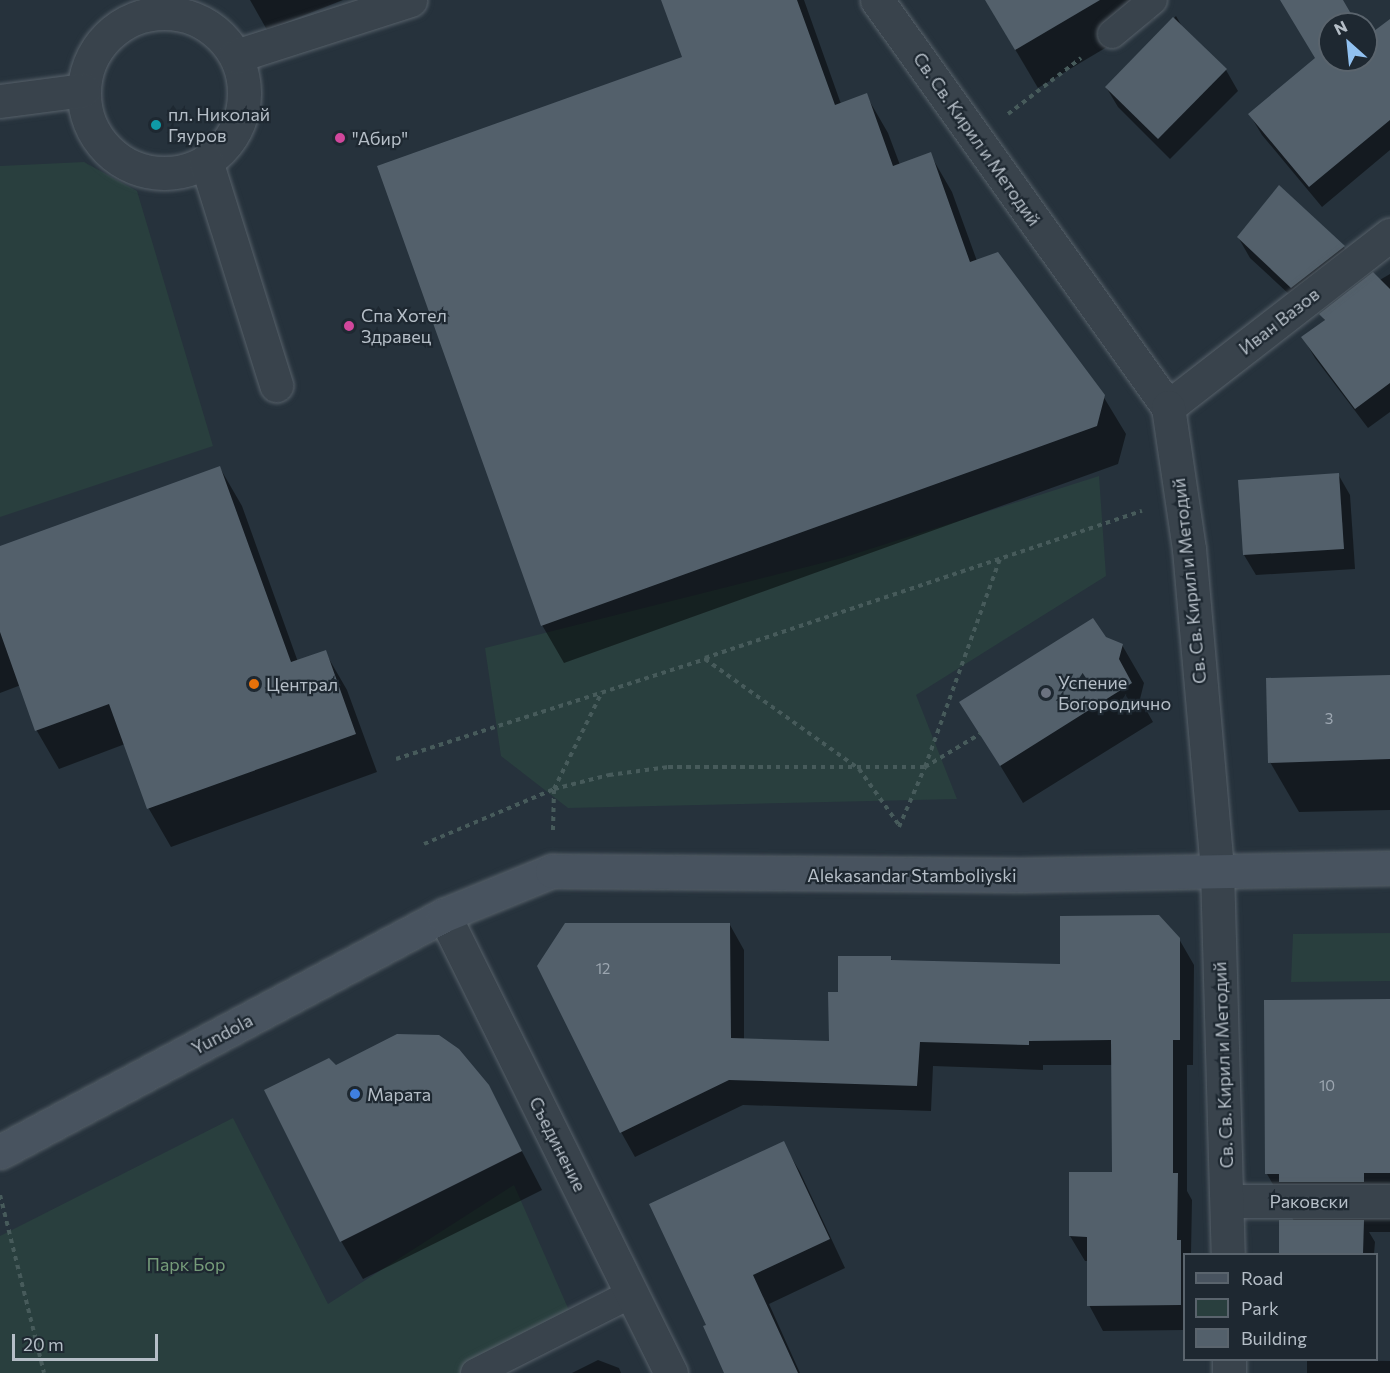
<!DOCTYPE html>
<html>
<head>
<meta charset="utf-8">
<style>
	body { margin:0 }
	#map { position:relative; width:1390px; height:1373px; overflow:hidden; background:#26323c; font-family:Commissioner,sans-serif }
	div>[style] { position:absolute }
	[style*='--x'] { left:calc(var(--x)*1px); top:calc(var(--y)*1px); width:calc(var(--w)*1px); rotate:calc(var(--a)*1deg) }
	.green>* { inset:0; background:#293f3e }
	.shadow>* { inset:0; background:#0007 }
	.building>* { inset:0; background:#53606b }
	.path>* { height:4px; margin-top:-2px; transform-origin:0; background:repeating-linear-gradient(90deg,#475b5b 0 4.5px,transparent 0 9px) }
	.roads { filter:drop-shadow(0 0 2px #57616a) drop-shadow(0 0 2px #57616a) }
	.service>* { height:28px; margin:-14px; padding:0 14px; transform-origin:14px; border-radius:14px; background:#39434c }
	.pedestrian>* { height:33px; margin:-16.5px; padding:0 16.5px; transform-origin:16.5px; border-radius:16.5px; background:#39434c }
	.pedestrian>.ring { margin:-16.5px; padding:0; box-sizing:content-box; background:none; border:33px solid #39434c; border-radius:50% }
	.minor>* { height:33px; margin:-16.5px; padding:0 16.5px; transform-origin:16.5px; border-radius:16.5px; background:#39434c }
	.tertiary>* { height:33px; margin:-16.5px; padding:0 16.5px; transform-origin:16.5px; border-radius:16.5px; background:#39434c }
	.secondary>* { height:33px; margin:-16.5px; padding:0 16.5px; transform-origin:16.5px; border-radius:16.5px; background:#48535f }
	.dots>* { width:16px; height:16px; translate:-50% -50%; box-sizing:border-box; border:3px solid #1e2831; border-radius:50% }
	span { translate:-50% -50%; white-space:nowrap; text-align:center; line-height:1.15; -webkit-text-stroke:4.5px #1e2831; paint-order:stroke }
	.number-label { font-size:15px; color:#9ca6b0 }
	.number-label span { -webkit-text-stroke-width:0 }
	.poi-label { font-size:18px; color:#b5bec7 }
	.left { translate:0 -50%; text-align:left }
	.street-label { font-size:18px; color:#b5bec7 }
	.park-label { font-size:18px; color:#759b79 }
	.legend { position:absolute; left:1183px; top:1253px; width:195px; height:108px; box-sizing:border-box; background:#1e2831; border:2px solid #5a646d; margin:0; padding:8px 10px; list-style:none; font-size:18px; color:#b5bec7 }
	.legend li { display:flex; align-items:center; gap:12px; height:30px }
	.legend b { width:30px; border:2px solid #5a646d }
	.north { position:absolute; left:1318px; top:12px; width:60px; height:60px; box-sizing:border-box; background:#1e2831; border:2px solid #5a646d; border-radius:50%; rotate:333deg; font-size:16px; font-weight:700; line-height:24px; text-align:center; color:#b5bec7 }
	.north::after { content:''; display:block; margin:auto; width:21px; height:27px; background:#91c1f0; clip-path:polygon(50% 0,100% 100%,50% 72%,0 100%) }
	.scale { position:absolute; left:12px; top:1334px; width:146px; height:27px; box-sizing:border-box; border:3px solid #b5bec7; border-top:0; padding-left:8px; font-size:18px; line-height:21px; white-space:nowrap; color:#b5bec7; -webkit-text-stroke:4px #1e2831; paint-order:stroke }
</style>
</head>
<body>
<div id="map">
	<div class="green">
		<i style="clip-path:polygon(84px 162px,137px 191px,213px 446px,0 517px,0 166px)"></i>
		<i style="clip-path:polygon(1099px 476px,1106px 576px,916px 695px,957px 799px,568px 808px,501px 756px,485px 648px,842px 558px)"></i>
		<i style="clip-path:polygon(1390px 933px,1390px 981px,1291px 982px,1293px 934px)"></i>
		<i style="clip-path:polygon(233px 1118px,328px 1304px,514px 1185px,571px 1315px,493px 1373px,0 1373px,0 1236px)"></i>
	</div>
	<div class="shadow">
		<i style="clip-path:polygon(250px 0,343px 0,267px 30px)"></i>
		<i style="clip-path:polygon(663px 0,804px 0,841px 104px,866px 95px,888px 133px,900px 165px,930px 154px,952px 192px,977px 261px,1103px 396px,1126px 434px,1118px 464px,564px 663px,542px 625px,683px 58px)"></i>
		<i style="clip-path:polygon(986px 0,1143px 0,1154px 19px,1038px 88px)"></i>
		<i style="clip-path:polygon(1281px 0,1341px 0,1356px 24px,1330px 24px,1330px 60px,1366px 60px,1366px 39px,1390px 21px,1390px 150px,1322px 207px,1262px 135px,1250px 115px,1317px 59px)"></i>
		<i style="clip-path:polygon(1176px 16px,1184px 30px,1226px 70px,1238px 91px,1170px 159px,1118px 107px,1106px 87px)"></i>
		<i style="clip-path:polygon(1279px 187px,1344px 247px,1355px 268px,1304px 308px,1250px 258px,1238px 237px)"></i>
		<i style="clip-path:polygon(1390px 274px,1390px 412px,1368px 428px,1315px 358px,1303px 338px,1325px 321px,1321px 314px)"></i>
		<i style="clip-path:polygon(220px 468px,242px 506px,298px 662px,325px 652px,347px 690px,377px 772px,171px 847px,149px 809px,125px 744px,59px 769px,37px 731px,21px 685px,0 693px,0 547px)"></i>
		<i style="clip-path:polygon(1338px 474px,1350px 495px,1355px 569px,1256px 575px,1244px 555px)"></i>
		<i style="clip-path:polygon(1105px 639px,1122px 645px,1144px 683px,1140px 699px,1153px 722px,1023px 803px,962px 703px)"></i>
		<i style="clip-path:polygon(1390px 677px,1390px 810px,1299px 812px,1270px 762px)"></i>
		<i style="clip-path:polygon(730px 925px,744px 950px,744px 1040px,830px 1043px,839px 993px,890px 957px,893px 962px,1062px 965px,1179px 939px,1194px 965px,1193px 1065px,1187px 1065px,1187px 1191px,1192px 1200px,1191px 1254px,1184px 1254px,1184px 1330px,1103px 1331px,1089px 1305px,1088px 1261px,1085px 1261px,1070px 1236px,1113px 1174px,1113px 1065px,1043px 1065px,1043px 1070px,933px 1066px,931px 1111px,743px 1105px,635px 1157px,621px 1132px)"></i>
		<i style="clip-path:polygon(1390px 1000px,1390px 1232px,1369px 1232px,1375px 1242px,1374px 1254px,1280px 1254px,1280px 1221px,1294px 1221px,1267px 1174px,1266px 1001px)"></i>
		<i style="clip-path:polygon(336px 1067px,488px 1086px,542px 1190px,363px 1279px,341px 1241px)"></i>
		<i style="clip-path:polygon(783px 1143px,800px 1172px,845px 1268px,769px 1304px,800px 1373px,726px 1373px)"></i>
		<i style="clip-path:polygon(598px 1360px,619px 1368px,621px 1373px,572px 1373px)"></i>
		<i style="clip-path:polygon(1307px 1360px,1390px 1361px,1390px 1373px,1307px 1373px)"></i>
	</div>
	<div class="building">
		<i style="clip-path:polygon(661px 0,797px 0,835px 105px,867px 93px,893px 166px,931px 152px,970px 262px,998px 252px,1105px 395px,1097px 426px,541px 626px,377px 166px,682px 57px)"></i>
		<i style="clip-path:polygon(985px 0,1100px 0,1015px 50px)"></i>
		<i style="clip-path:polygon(1280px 0,1343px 0,1357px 24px,1330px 24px,1330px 60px,1366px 60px,1366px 37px,1390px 19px,1390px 120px,1309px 187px,1248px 114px,1315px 58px)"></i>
		<i style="clip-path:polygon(1173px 17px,1227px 69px,1158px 139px,1105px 87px)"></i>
		<i style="clip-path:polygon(1279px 185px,1345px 246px,1291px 288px,1237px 237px)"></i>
		<i style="clip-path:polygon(1373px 272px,1390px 289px,1390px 383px,1355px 409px,1301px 337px,1325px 320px,1319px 314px)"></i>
		<i style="clip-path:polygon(220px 466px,291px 662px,326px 650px,356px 734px,147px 809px,109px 704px,35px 731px,0 632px,0 546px)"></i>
		<i style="clip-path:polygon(1339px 473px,1344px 549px,1243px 555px,1238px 480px)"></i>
		<i style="clip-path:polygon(1093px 618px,1106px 637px,1123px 644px,1119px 659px,1132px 683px,1000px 766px,959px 702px)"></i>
		<i style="clip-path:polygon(1390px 675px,1390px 759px,1268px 763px,1266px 678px)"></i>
		<i style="clip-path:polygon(1159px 915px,1180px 938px,1180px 1040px,1173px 1040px,1173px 1173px,1178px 1173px,1177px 1240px,1181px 1240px,1181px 1305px,1087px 1306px,1087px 1237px,1069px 1236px,1069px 1172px,1112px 1172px,1111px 1040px,1029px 1041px,1029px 1045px,920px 1042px,917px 1086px,729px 1080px,620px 1133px,537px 966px,565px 923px,730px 923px,731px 1038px,829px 1041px,828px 992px,838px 992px,838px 956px,891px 956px,891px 960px,1060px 964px,1060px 916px)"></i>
		<i style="clip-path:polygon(1390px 999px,1390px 1173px,1364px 1173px,1364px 1182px,1279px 1182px,1279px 1174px,1265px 1174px,1264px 1000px)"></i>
		<i style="clip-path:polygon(397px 1034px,439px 1035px,459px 1049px,489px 1085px,522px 1151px,340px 1242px,264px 1090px,329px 1058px,336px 1065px)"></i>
		<i style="clip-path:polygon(784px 1141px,830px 1239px,753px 1275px,798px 1373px,724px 1373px,703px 1326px,706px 1325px,649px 1204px)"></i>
		<i style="clip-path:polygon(1279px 1220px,1364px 1220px,1363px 1254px,1279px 1254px)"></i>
	</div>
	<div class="path">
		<i style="--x:1008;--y:114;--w:92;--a:-37.5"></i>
		<i style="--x:705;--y:658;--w:461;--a:-18.6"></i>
		<i style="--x:396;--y:759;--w:325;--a:-17.9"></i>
		<i style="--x:705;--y:659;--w:189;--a:35.5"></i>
		<i style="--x:859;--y:769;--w:69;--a:54.5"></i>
		<i style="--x:899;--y:827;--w:65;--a:-66.6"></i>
		<i style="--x:925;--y:767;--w:221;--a:-70.2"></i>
		<i style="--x:553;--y:830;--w:41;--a:-88.6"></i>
		<i style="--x:554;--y:789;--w:108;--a:-63.7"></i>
		<i style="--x:424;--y:844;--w:141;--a:-22.9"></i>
		<i style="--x:554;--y:789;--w:57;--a:-14.3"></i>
		<i style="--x:609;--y:775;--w:60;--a:-7.7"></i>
		<i style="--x:668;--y:767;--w:257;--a:0"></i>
		<i style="--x:925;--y:767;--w:64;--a:-31"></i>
		<i style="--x:0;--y:1195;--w:183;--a:76.1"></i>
	</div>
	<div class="roads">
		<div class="service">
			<i style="--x:1112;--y:34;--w:53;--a:-39.7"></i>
			<i style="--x:475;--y:1373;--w:177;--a:-26.9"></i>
		</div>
		<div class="pedestrian">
			<i class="ring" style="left:84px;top:13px;width:127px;height:127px"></i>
			<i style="--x:236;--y:56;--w:183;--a:-17.8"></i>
			<i style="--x:0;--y:101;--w:84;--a:-7.5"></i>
			<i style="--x:206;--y:161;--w:235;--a:72.6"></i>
			<i style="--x:444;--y:915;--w:511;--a:63.64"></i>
		</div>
		<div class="minor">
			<i style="--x:1168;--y:407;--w:281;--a:-37.8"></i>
			<i style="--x:1228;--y:1201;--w:162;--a:0"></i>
		</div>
		<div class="tertiary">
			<i style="--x:877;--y:0;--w:500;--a:54.44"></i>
			<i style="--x:1168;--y:407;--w:144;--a:81.6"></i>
			<i style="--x:1189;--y:549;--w:322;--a:85"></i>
			<i style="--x:1217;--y:870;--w:384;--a:88.4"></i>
			<i style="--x:1229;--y:1360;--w:13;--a:90"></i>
		</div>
		<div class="secondary">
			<i style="--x:0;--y:1152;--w:503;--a:-28.09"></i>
			<i style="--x:444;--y:915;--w:117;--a:-22.2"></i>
			<i style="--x:552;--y:871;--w:468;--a:0.5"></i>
			<i style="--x:1020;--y:875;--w:370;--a:-1.1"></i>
		</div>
	</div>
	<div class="dots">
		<i style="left:156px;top:125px;background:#0f9aa8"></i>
		<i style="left:340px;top:138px;background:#d1479c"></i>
		<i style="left:349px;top:326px;background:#d1479c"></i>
		<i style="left:254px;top:684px;background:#e8710a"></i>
		<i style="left:1046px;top:693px;background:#6b7280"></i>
		<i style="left:355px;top:1094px;background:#3f7fe0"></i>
	</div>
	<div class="number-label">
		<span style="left:1329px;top:719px">3</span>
		<span style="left:603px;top:969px">12</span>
		<span style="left:1327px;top:1086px">10</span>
	</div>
	<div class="poi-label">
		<span class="left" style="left:168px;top:125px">пл. Николай<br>Гяуров</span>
		<span class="left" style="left:352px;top:138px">"Абир"</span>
		<span class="left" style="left:361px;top:326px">Спа Хотел<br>Здравец</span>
		<span class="left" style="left:1058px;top:693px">Успение<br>Богородично</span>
		<span class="left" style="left:266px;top:684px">Централ</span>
		<span class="left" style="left:367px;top:1094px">Марата</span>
	</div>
	<div class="street-label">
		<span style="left:977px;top:139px;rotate:55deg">Св. Св. Кирил и Методий</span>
		<span style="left:1279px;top:321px;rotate:-38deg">Иван Вазов</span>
		<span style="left:1189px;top:581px;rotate:-96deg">Св. Св. Кирил и Методий</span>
		<span style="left:912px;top:875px">Alekasandar Stamboliyski</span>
		<span style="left:222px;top:1034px;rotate:-28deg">Yundola</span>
		<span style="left:1223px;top:1065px;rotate:-92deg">Св. Св. Кирил и Методий</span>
		<span style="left:558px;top:1144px;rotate:63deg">Съединение</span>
		<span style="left:1309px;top:1201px">Раковски</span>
	</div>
	<div class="park-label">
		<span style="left:186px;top:1264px">Парк Бор</span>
	</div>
	<ul class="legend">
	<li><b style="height:8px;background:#48535f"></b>Road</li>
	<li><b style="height:16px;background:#293f3e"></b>Park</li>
	<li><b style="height:16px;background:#53606b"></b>Building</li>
	</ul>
	<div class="north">N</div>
	<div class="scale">20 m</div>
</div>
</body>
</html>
